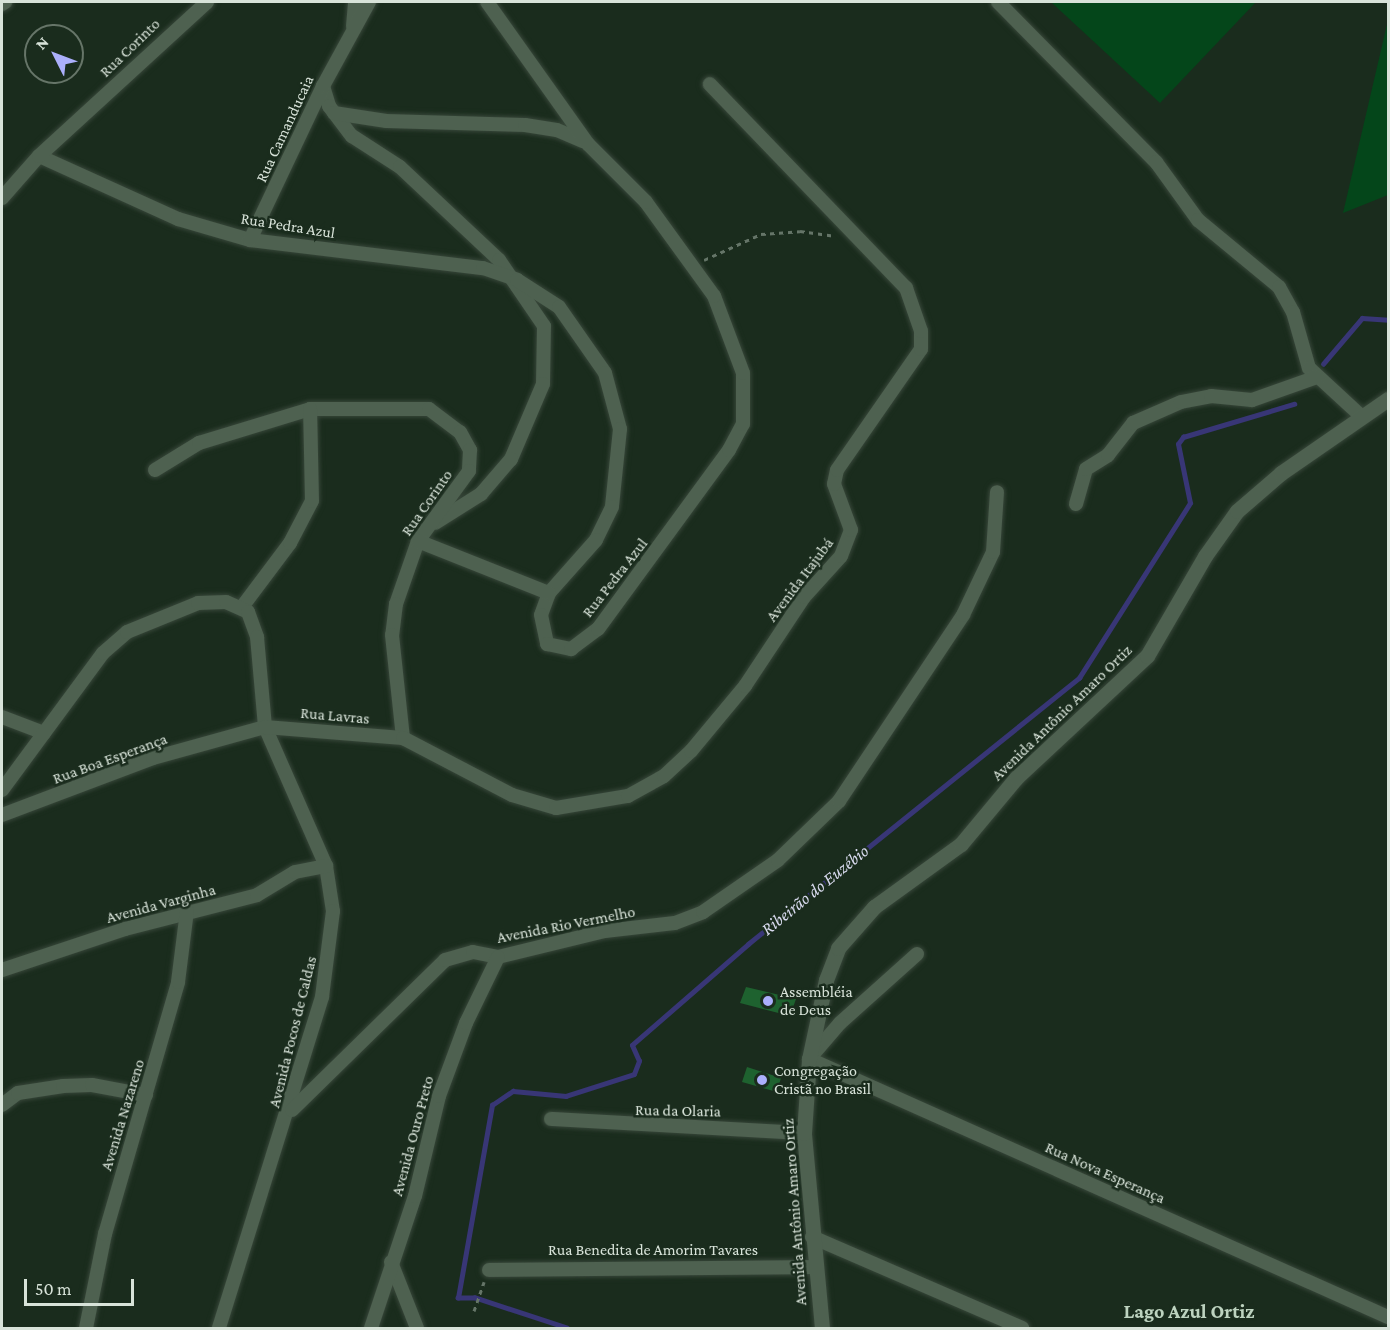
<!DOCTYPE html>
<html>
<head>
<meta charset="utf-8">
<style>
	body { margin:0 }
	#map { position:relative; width:1390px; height:1330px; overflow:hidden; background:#1a2c1d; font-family:"Crimson Pro",serif }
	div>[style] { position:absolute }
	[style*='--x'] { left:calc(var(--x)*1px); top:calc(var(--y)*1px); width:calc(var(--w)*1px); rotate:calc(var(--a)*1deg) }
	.green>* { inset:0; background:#04461a }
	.stream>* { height:4.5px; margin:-2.25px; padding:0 2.25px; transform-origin:2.25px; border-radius:2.25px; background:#383676 }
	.building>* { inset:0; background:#1e622f }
	.path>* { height:3px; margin-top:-1.5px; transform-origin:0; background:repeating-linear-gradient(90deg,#657568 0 4.5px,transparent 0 9px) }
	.roads { filter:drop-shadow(0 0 2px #374639) drop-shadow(0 0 2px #374639) }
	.minor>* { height:14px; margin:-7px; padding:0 7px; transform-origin:7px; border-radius:7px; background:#4e6150 }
	.tertiary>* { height:15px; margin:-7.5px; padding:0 7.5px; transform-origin:7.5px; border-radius:7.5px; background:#4e6150 }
	.dots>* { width:16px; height:16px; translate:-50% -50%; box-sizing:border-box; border:3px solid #1a2c1d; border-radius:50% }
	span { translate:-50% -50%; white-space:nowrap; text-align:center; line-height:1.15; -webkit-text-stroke:5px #1a2c1d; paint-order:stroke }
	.street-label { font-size:16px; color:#d8e3d9 }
	.poi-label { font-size:16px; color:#d8e3d9 }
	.left { translate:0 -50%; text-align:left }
	.water-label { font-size:18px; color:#d8daee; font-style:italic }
	.quarter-label { font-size:20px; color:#bdd3bf; font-weight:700 }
	.frame { position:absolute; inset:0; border:3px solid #d8e3d9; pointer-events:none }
	.north { position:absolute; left:24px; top:24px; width:60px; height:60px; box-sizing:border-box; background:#1a2c1d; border:2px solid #667568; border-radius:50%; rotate:312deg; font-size:16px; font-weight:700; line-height:24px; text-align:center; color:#d8e3d9 }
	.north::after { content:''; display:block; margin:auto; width:21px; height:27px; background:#abaffb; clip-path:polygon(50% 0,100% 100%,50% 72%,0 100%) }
	.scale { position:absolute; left:24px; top:1279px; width:110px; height:27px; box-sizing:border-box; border:3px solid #d8e3d9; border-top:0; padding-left:8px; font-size:18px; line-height:21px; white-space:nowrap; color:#d8e3d9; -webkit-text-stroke:4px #1a2c1d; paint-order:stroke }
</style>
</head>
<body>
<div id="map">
	<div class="green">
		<i style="clip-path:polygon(1051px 2px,1256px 2px,1160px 103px)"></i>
		<i style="clip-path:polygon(1388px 20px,1388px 195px,1343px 213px)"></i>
	</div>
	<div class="stream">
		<i style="--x:1323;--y:364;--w:60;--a:-49.7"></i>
		<i style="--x:1362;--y:318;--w:26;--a:4"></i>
		<i style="--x:567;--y:1328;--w:97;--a:-161.9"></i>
		<i style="--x:475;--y:1298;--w:17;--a:180"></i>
		<i style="--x:458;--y:1298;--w:196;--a:-80"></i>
		<i style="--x:492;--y:1105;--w:25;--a:-34"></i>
		<i style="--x:513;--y:1091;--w:53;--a:5.4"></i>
		<i style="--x:566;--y:1096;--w:71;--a:-17.9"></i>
		<i style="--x:634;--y:1074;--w:14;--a:-69"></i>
		<i style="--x:639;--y:1061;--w:17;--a:-114"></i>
		<i style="--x:632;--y:1045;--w:154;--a:-41"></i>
		<i style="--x:748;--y:944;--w:425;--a:-38.8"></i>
		<i style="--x:1079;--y:678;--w:207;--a:-57.6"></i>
		<i style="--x:1190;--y:503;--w:60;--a:-101.5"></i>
		<i style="--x:1178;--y:444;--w:9;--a:-54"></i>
		<i style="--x:1183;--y:437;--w:116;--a:-16.6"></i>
	</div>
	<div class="building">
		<i style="clip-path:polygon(746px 987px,796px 999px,790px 1016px,740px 1003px)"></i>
		<i style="clip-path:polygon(747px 1067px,781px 1078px,777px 1092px,742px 1082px)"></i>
	</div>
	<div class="path">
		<i style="--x:704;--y:260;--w:63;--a:-24.5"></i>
		<i style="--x:761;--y:234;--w:39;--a:-4"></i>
		<i style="--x:800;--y:231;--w:36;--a:8"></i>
		<i style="--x:474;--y:1311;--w:31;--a:-71"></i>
	</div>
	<div class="roads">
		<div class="minor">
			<i style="--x:998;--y:2;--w:225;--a:45.4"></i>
			<i style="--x:1156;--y:162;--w:72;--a:54.1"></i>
			<i style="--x:1198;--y:220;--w:105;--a:39.6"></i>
			<i style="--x:1279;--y:287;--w:29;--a:61"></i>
			<i style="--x:1293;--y:312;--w:58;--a:74.1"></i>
			<i style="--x:1309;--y:368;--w:71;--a:42.7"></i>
			<i style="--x:2;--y:4;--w:4;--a:-34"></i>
			<i style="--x:353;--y:26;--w:24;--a:-85"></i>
			<i style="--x:323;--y:86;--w:21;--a:73"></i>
			<i style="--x:329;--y:106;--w:38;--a:53"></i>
			<i style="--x:352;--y:136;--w:57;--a:32.9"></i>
			<i style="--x:400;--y:167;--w:136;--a:43.2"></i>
			<i style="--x:499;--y:260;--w:80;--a:55.7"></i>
			<i style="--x:544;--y:326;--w:58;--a:91"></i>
			<i style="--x:543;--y:384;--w:82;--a:113.1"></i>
			<i style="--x:511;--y:459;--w:46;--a:130.6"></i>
			<i style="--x:481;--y:494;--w:54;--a:147.8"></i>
			<i style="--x:334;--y:113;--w:53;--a:8.7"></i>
			<i style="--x:386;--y:121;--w:139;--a:1.6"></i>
			<i style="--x:525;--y:125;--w:32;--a:9"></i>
			<i style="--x:557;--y:130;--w:28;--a:23"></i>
			<i style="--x:39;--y:156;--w:153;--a:24.4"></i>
			<i style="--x:178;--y:219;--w:75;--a:16.3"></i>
			<i style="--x:250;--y:240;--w:235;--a:6.9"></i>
			<i style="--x:483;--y:268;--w:36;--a:19"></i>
			<i style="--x:517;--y:280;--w:50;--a:32.7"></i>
			<i style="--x:559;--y:307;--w:80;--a:55.1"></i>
			<i style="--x:605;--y:373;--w:58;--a:75"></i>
			<i style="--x:620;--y:429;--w:78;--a:95.9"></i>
			<i style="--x:612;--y:507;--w:37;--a:116"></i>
			<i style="--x:596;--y:540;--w:71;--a:131.6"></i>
			<i style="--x:549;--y:593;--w:23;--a:110"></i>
			<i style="--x:541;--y:615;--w:30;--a:78"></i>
			<i style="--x:547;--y:644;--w:25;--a:12"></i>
			<i style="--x:571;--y:649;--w:34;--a:-37"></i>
			<i style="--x:598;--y:629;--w:222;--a:-53.8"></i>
			<i style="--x:729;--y:450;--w:30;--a:-62"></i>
			<i style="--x:743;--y:424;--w:51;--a:-90"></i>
			<i style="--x:743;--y:373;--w:82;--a:-110.6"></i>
			<i style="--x:714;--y:296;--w:116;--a:-125.9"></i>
			<i style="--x:646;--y:202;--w:82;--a:-135"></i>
			<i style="--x:588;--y:144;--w:174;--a:-125.4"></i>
			<i style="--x:2;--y:198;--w:56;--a:-48.6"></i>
			<i style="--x:39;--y:156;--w:228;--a:-42.5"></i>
			<i style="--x:250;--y:240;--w:170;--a:-64.6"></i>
			<i style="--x:323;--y:86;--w:96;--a:-61.3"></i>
			<i style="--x:155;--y:470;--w:52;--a:-31.5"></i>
			<i style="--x:199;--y:443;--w:116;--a:-17"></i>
			<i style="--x:310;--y:409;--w:119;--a:0"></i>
			<i style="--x:429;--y:409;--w:39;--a:37"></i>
			<i style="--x:460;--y:432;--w:21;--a:61"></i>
			<i style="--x:470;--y:450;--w:21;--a:93"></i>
			<i style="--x:469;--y:471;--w:87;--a:126.1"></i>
			<i style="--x:418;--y:541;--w:67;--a:109.2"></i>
			<i style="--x:396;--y:604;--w:31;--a:97"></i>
			<i style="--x:392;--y:635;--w:104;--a:83.9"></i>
			<i style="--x:1076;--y:504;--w:36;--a:-74"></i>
			<i style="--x:1086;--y:469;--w:26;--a:-32"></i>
			<i style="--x:1108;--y:455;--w:41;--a:-52"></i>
			<i style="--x:1133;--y:423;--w:52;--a:-23.6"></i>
			<i style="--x:1181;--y:402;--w:31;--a:-11"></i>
			<i style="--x:1211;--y:396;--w:41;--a:5.6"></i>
			<i style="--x:1252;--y:400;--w:69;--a:-19.5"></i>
			<i style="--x:418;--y:541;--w:141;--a:21.7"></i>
			<i style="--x:242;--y:607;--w:80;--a:-53.1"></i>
			<i style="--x:290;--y:543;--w:47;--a:-62.4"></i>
			<i style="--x:312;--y:501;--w:92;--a:-91.2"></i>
			<i style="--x:2;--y:717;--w:45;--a:20.9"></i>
			<i style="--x:2;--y:790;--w:170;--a:-53.6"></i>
			<i style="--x:103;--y:653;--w:32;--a:-41"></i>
			<i style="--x:127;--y:632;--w:77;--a:-22.2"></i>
			<i style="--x:198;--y:603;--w:28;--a:-2"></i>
			<i style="--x:226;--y:602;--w:24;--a:24"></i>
			<i style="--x:248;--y:612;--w:27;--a:70"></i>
			<i style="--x:257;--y:637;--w:90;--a:84.9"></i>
			<i style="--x:265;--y:727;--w:152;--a:66.3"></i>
			<i style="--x:326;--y:866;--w:46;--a:81.2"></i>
			<i style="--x:333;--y:911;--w:87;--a:97.3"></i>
			<i style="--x:322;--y:997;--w:347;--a:107.3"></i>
			<i style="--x:2;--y:815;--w:161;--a:-20.7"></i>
			<i style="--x:153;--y:758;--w:116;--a:-15.5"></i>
			<i style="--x:265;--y:727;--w:138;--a:4.6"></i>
			<i style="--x:403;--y:738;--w:123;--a:27.6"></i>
			<i style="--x:512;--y:795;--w:46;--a:16.5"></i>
			<i style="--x:556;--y:808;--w:73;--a:-9.5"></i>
			<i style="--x:628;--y:796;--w:41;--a:-29.1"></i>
			<i style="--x:664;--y:776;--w:37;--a:-43"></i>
			<i style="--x:691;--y:751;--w:85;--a:-50.3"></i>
			<i style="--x:745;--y:686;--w:107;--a:-56.5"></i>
			<i style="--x:804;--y:597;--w:55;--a:-47.9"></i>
			<i style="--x:841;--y:556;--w:28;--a:-69"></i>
			<i style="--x:851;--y:530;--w:49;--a:-110.3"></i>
			<i style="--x:834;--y:484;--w:14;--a:-78"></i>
			<i style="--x:837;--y:470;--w:147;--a:-55.2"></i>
			<i style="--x:921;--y:349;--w:18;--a:-90"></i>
			<i style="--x:921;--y:331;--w:46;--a:-109.2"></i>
			<i style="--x:906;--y:288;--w:283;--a:-133.9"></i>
			<i style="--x:917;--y:954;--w:103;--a:138.1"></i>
			<i style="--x:840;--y:1023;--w:48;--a:130.7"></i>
			<i style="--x:809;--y:1059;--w:634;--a:24.02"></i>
			<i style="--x:2;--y:970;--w:130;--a:-18.4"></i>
			<i style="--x:125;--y:929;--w:136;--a:-14.4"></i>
			<i style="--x:257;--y:895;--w:44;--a:-31.2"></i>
			<i style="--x:295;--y:872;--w:32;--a:-11"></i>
			<i style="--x:2;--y:1105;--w:20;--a:-37"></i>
			<i style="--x:18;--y:1093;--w:46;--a:-8.8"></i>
			<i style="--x:63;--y:1086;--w:29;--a:-2"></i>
			<i style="--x:92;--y:1085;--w:55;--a:10.5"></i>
			<i style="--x:292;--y:1110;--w:214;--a:-44.4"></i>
			<i style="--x:445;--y:960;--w:29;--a:-16"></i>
			<i style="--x:473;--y:952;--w:25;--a:11"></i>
			<i style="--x:498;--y:957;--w:110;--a:-13.7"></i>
			<i style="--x:605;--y:931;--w:70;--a:-6.5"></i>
			<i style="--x:675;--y:923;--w:30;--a:-21"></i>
			<i style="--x:703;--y:912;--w:91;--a:-34.7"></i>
			<i style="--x:778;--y:860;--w:85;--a:-44"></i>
			<i style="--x:839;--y:801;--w:224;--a:-56.3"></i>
			<i style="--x:963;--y:615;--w:70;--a:-64.5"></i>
			<i style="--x:993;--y:552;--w:60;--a:-86.2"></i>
			<i style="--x:551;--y:1119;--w:253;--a:3.2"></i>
			<i style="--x:812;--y:1237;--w:229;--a:23.4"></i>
			<i style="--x:391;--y:1262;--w:71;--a:68.5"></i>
			<i style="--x:489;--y:1270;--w:328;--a:-0.5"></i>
			<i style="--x:86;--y:1328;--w:96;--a:-78.6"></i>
			<i style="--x:105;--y:1234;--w:262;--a:-73.8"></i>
			<i style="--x:178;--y:982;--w:72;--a:-82.8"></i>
			<i style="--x:371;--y:1328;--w:139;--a:-71.6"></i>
			<i style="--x:415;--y:1196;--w:103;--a:-76.5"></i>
			<i style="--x:439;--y:1096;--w:78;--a:-69.7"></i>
			<i style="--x:466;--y:1023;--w:73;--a:-64.1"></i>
		</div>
		<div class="tertiary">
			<i style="--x:822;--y:1328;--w:196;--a:-95.3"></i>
			<i style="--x:804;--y:1133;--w:74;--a:-86.1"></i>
			<i style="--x:809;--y:1059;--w:81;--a:-77.9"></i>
			<i style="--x:826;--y:980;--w:34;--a:-69"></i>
			<i style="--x:838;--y:948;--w:55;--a:-48.7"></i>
			<i style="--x:874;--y:907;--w:107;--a:-35.9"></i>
			<i style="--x:961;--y:844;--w:86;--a:-50.2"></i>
			<i style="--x:1016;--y:778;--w:179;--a:-43"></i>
			<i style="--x:1147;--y:656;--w:116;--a:-59.9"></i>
			<i style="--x:1205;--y:556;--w:55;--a:-54.6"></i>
			<i style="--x:1237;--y:511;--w:58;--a:-40.8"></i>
			<i style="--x:1281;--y:473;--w:130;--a:-34.7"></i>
		</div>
	</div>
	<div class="dots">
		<i style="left:768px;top:1001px;background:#abaffb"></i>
		<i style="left:762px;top:1080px;background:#abaffb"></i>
	</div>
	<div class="street-label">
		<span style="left:130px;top:48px;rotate:-44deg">Rua Corinto</span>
		<span style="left:285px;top:129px;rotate:-65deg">Rua Camanducaia</span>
		<span style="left:288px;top:226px;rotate:9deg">Rua Pedra Azul</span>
		<span style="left:427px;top:503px;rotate:-55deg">Rua Corinto</span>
		<span style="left:615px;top:578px;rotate:-52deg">Rua Pedra Azul</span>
		<span style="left:800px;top:580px;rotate:-53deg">Avenida Itajubá</span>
		<span style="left:1062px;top:713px;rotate:-44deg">Avenida Antônio Amaro Ortiz</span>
		<span style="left:335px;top:716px;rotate:5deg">Rua Lavras</span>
		<span style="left:110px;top:759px;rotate:-20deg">Rua Boa Esperança</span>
		<span style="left:161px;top:904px;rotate:-15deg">Avenida Varginha</span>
		<span style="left:566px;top:925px;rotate:-11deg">Avenida Rio Vermelho</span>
		<span style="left:293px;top:1032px;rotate:-76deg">Avenida Pocos de Caldas</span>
		<span style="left:678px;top:1111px;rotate:1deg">Rua da Olaria</span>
		<span style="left:123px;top:1115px;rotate:-73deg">Avenida Nazareno</span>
		<span style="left:413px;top:1136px;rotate:-75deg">Avenida Ouro Preto</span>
		<span style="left:1105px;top:1173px;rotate:24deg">Rua Nova Esperança</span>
		<span style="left:795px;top:1212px;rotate:-94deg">Avenida Antônio Amaro Ortiz</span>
		<span style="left:653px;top:1250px">Rua Benedita de Amorim Tavares</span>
	</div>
	<div class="poi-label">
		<span class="left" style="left:780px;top:1001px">Assembléia<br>de Deus</span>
		<span class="left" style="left:774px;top:1080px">Congregação<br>Cristã no Brasil</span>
	</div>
	<div class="water-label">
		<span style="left:815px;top:890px;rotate:-39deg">Ribeirão do Euzébio</span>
	</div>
	<div class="quarter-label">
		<span style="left:1189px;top:1311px">Lago Azul Ortiz</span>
	</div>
	<div class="frame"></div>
	<div class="north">N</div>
	<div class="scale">50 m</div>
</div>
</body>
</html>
